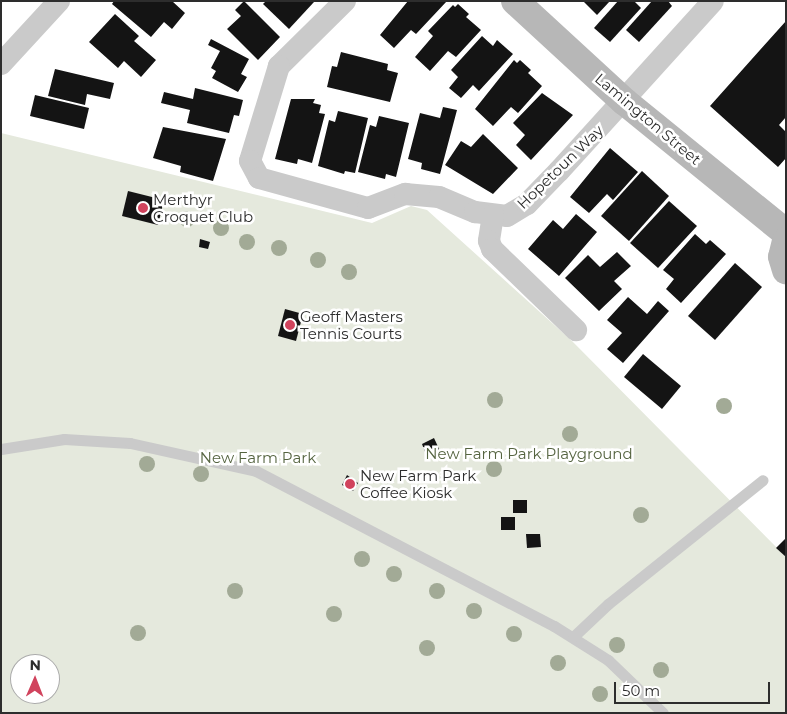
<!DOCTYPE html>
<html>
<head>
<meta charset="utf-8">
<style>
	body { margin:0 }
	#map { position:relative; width:787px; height:714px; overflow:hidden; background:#fff; font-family:Montserrat,sans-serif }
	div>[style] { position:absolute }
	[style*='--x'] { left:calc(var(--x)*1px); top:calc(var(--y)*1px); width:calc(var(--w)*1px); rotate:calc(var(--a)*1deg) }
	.green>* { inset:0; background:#e5e9dd }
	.building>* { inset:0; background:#141414 }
	.lane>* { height:11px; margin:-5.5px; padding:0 5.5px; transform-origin:5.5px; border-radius:5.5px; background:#cacaca }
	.street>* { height:22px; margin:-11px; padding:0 11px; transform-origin:11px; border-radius:11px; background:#cacaca }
	.secondary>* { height:28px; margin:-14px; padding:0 14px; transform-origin:14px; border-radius:14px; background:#b7b7b7 }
	.trees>* { width:16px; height:16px; margin:-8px; border-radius:50%; background:#a2aa96 }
	.dots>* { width:14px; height:14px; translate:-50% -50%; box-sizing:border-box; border:2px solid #fff; border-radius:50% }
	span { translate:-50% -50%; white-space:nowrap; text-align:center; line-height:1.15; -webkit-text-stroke:5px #fff; paint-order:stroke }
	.street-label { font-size:15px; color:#2d2d2d }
	.poi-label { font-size:15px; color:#2d2d2d }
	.left { translate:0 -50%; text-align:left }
	.park-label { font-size:15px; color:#556440 }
	.frame { position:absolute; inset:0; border:2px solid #2d2d2d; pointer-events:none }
	.north { position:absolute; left:10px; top:654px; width:50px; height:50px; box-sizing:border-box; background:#fff; border:1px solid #ababab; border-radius:50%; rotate:1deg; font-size:14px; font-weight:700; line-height:20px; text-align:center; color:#2d2d2d }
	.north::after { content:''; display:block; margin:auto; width:18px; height:22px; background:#d1435d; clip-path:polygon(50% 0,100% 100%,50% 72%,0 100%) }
	.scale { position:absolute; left:614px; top:682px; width:156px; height:22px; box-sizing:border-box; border:2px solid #2d2d2d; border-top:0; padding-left:6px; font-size:15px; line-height:18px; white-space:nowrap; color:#2d2d2d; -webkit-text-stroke:4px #fff; paint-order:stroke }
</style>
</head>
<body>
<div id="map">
	<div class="green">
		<i style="clip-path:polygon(evenodd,1px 133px,372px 223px,411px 206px,427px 210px,572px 341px,786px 557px,786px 713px,1px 713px,1px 133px,20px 664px,50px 664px,50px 694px,20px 694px,20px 664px)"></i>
	</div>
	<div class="building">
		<i style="clip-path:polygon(114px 1px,172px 1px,185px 13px,172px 29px,164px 22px,151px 37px,112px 4px)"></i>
		<i style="clip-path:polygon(244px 1px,280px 37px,258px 60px,227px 29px,241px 16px,235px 10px)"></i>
		<i style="clip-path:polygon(266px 1px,313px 1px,314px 2px,289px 29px,263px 4px)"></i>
		<i style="clip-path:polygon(408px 1px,447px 1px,416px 34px,411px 30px,394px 48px,380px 35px)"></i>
		<i style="clip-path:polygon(583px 1px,610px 1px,597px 15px)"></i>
		<i style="clip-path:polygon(618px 1px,634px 1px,641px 8px,610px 42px,594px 28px)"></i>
		<i style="clip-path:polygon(652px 1px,668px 1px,672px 6px,639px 42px,626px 30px)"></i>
		<i style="clip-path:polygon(458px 4px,469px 14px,466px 17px,481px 30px,456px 57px,448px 51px,430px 71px,415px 57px,433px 36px,428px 31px,453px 5px,455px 7px)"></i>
		<i style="clip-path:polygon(115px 14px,139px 36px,134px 41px,156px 60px,141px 77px,124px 61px,118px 68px,89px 42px)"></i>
		<i style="clip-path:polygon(786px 21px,786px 117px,779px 125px,786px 132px,786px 158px,778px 167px,710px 106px)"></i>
		<i style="clip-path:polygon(482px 36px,493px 46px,497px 40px,513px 54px,479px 91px,473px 85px,461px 98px,449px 88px,458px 77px,451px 70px)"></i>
		<i style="clip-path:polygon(211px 39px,249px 59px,241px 74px,247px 77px,238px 92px,212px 78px,216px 71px,211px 68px,220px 51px,208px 45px)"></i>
		<i style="clip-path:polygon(341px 52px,388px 64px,387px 70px,398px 73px,390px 102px,327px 87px,332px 66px,337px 67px)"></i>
		<i style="clip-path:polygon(514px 60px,517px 63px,520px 60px,531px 70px,528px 73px,542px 86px,518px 113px,511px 107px,493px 126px,475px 109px)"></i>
		<i style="clip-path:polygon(55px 69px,114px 83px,110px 99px,87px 94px,85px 105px,48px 96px)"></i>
		<i style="clip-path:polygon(195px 88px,243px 100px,239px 116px,234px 115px,229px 133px,187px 123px,190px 110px,161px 103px,164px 92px,193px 99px)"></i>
		<i style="clip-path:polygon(542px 93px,573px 115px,531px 160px,516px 145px,525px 135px,513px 123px)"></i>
		<i style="clip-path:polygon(35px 95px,89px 108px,84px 129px,30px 116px)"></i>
		<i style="clip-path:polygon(291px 99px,315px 99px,313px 103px,321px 105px,319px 113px,325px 114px,312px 163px,298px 159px,297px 164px,275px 159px)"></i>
		<i style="clip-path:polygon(443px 107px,457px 110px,440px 174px,421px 169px,422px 163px,408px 159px,420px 113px,440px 118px)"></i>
		<i style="clip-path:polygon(338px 111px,368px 118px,355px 173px,345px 171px,344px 174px,318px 166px,329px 120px,335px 122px)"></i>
		<i style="clip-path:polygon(379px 116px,409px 123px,396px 177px,386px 174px,385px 179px,358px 172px,370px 125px,376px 127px)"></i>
		<i style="clip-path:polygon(163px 127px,226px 139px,213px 181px,180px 172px,181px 166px,153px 158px)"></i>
		<i style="clip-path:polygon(483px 134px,518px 168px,493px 194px,445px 165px,461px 141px,471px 147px)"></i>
		<i style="clip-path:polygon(610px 148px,638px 172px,613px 200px,607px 194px,589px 213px,570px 197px)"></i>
		<i style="clip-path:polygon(642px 171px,669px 196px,629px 241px,601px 216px)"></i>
		<i style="clip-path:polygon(128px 191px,164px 200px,158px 225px,122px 216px)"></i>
		<i style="clip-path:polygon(669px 201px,697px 226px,658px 268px,630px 243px)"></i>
		<i style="clip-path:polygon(576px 214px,597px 232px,559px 276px,528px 249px,553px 220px,563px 229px)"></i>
		<i style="clip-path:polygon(695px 234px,706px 244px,710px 240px,726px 254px,681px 303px,666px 289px,674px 279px,663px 270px)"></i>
		<i style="clip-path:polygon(200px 239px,210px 242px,208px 249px,199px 247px)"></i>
		<i style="clip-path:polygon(617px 252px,631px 266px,614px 281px,622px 289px,599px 311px,565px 278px,588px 255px,600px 267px)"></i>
		<i style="clip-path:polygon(735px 263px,762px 287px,715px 340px,688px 316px)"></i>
		<i style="clip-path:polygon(628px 297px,647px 314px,658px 301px,669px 311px,623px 363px,607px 349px,622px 333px,607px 320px)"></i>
		<i style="clip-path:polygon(285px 309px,303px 314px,296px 341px,278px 336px)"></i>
		<i style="clip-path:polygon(643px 354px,681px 386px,662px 409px,624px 377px)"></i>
		<i style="clip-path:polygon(434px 438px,440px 451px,427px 457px,422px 444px)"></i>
		<i style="clip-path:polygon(347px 475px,358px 483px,353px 491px,342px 485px)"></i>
		<i style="clip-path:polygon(513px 500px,527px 500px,527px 513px,513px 513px)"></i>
		<i style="clip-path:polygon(501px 517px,515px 517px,515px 530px,501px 530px)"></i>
		<i style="clip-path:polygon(526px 534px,540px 534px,541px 547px,527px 548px)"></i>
		<i style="clip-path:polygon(786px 538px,786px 557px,776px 548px)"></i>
	</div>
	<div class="lane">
		<i style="--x:1;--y:449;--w:64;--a:-9"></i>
		<i style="--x:64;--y:439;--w:66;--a:3.5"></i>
		<i style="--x:130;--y:443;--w:129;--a:12.5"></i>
		<i style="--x:256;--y:471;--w:336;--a:27.5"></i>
		<i style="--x:554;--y:626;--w:64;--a:32.2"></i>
		<i style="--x:608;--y:660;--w:76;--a:43.9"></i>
		<i style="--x:573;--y:637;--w:48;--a:-43.3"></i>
		<i style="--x:608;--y:604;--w:198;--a:-38.7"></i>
	</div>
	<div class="street">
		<i style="--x:345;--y:1;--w:93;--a:135.4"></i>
		<i style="--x:279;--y:66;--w:99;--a:107"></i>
		<i style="--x:250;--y:161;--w:19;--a:62"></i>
		<i style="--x:259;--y:178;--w:113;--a:15.4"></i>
		<i style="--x:368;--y:208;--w:40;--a:-21"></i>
		<i style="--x:405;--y:194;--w:34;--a:5"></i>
		<i style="--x:439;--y:197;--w:39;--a:23"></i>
		<i style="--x:475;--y:212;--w:32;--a:7"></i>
		<i style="--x:507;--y:216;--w:23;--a:-31"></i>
		<i style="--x:527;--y:204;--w:46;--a:-45.9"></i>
		<i style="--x:559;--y:171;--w:229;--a:-47.8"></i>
		<i style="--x:1;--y:64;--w:86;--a:-47.4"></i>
		<i style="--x:493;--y:215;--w:26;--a:99"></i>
		<i style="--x:489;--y:241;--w:9;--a:69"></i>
		<i style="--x:492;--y:249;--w:117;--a:44"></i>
	</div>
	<div class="secondary">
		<i style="--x:515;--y:1;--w:149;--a:42.6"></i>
		<i style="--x:625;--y:102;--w:208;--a:39.1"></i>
		<i style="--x:786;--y:241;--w:16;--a:104"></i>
		<i style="--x:782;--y:257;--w:14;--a:73"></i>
	</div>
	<div class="trees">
		<i style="left:187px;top:219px"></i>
		<i style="left:221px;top:228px"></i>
		<i style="left:247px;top:242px"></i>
		<i style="left:279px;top:248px"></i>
		<i style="left:318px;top:260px"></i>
		<i style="left:349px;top:272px"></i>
		<i style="left:495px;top:400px"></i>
		<i style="left:724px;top:406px"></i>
		<i style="left:570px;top:434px"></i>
		<i style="left:147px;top:464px"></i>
		<i style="left:494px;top:469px"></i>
		<i style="left:201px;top:474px"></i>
		<i style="left:641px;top:515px"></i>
		<i style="left:362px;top:559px"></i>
		<i style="left:394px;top:574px"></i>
		<i style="left:235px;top:591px"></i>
		<i style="left:437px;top:591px"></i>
		<i style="left:474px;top:611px"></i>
		<i style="left:334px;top:614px"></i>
		<i style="left:138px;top:633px"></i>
		<i style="left:514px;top:634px"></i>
		<i style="left:617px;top:645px"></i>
		<i style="left:427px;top:648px"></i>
		<i style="left:558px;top:663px"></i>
		<i style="left:661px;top:670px"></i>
		<i style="left:600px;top:694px"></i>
	</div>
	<div class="dots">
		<i style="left:143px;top:208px;background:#d1435d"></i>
		<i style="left:290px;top:325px;background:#d1435d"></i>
		<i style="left:350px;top:484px;background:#d1435d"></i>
	</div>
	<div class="street-label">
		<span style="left:648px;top:119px;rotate:40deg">Lamington Street</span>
		<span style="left:560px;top:167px;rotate:-44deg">Hopetoun Way</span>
	</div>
	<div class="poi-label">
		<span class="left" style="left:153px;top:208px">Merthyr<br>Croquet Club</span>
		<span class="left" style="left:300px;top:325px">Geoff Masters<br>Tennis Courts</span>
		<span class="left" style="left:360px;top:484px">New Farm Park<br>Coffee Kiosk</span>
	</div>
	<div class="park-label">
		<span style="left:529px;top:454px">New Farm Park Playground</span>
		<span style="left:258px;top:458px">New Farm Park</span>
	</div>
	<div class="frame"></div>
	<div class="north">N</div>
	<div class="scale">50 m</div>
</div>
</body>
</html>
